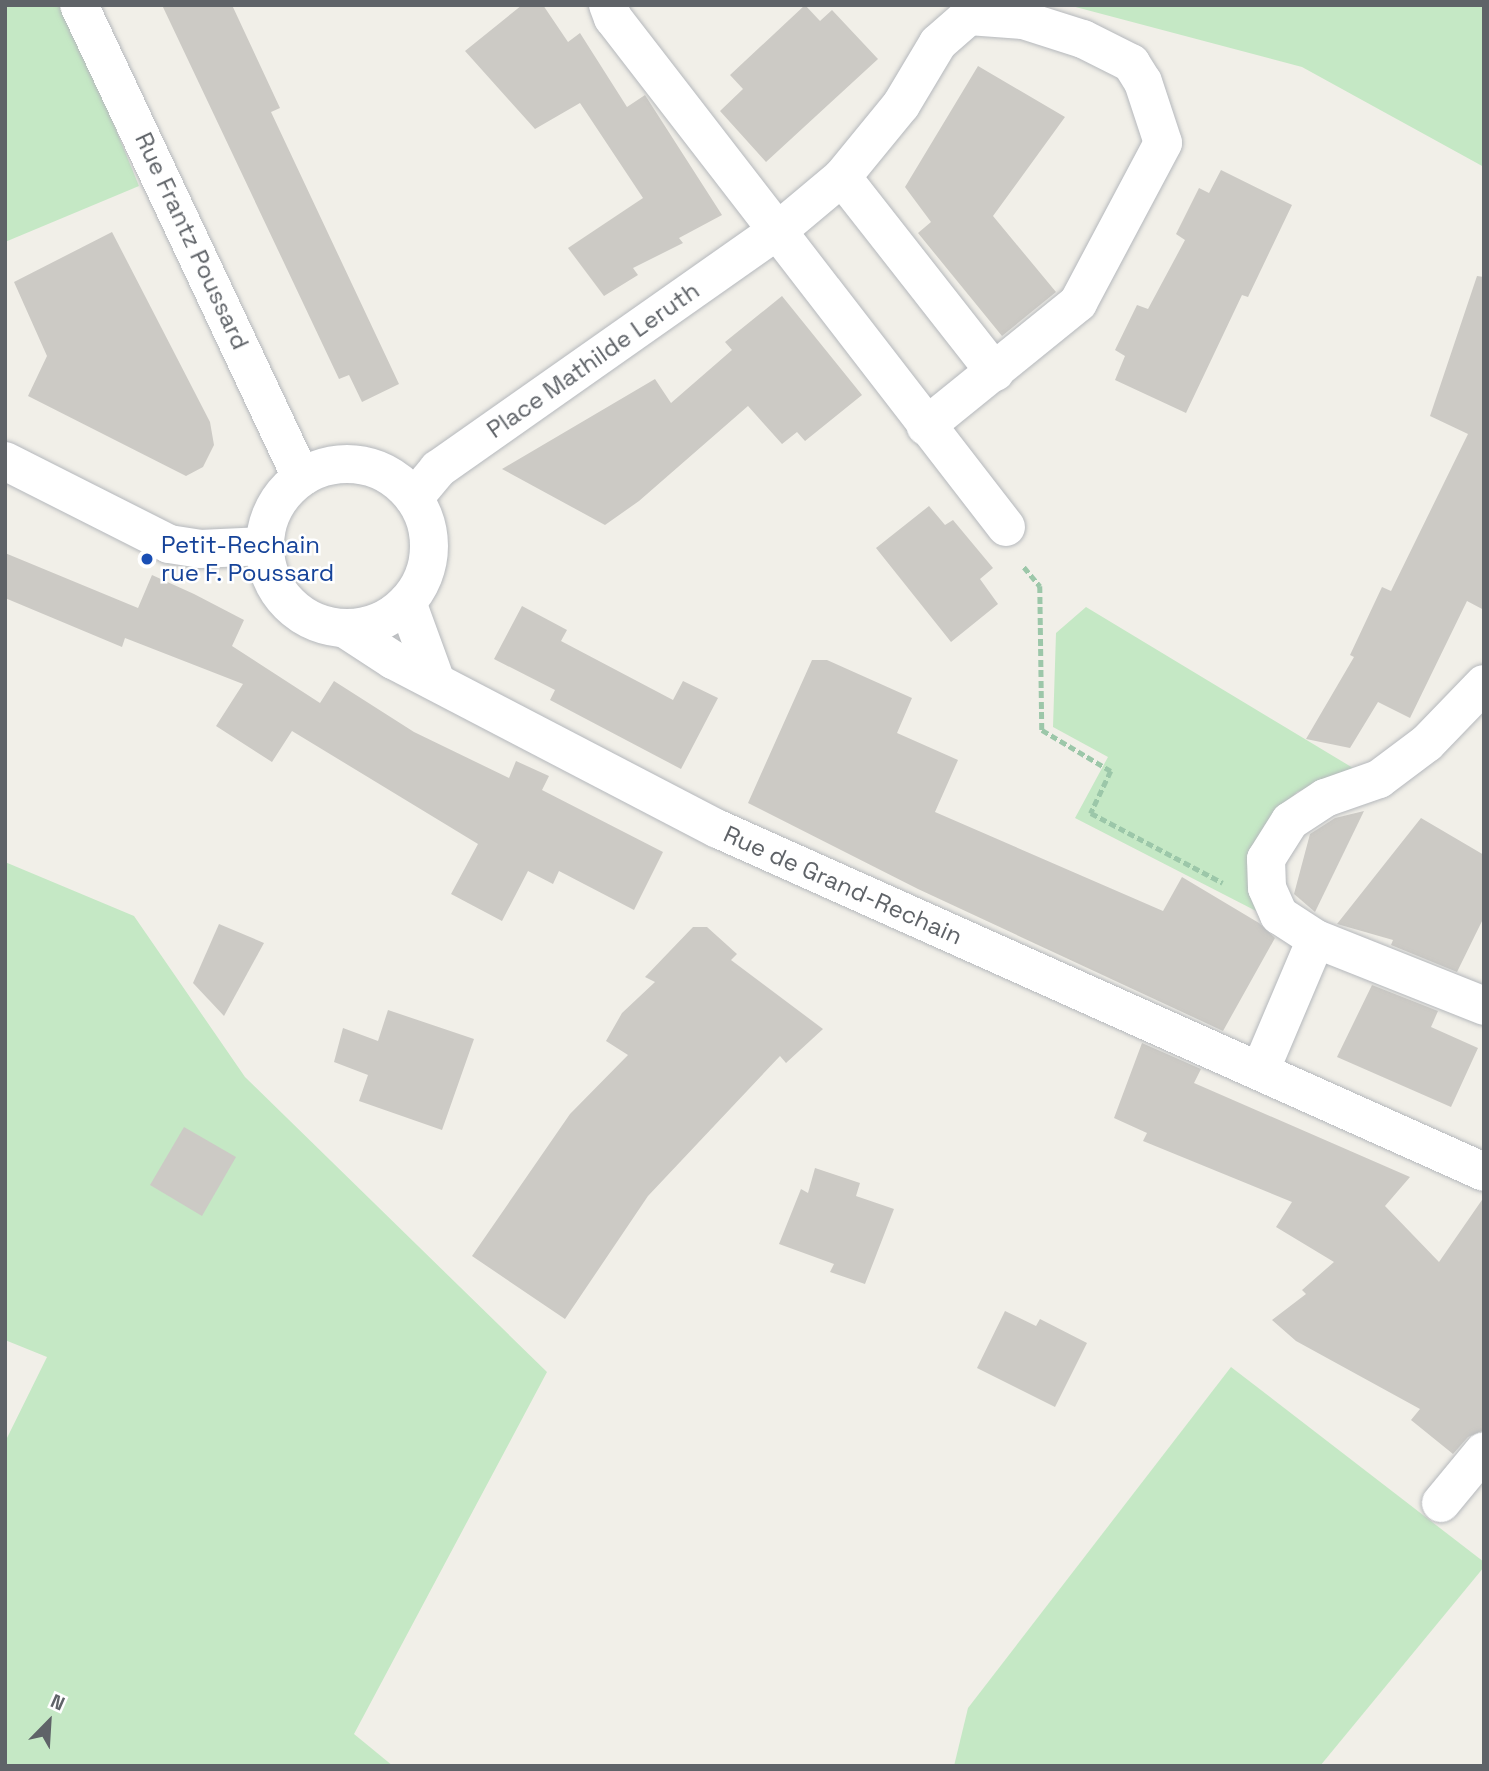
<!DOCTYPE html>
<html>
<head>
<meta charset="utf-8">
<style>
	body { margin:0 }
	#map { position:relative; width:1489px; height:1771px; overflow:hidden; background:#f1efe8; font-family:"Space Grotesk",sans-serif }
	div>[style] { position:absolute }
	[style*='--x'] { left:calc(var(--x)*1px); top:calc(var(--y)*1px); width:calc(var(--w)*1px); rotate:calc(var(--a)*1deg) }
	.green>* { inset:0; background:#c5e8c5 }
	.building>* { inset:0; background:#cccac5 }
	.path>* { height:4.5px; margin-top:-2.25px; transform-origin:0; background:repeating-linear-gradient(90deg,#9cc7a9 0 7px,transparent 0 10.5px) }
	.roads { filter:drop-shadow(0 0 2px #b5b8bc) drop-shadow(0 0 2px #b5b8bc) }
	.minor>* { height:38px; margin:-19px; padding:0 19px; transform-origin:19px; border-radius:19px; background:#fff }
	.tertiary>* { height:38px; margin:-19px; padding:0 19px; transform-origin:19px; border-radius:19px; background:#fff }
	.tertiary>.ring { margin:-19px; padding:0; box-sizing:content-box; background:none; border:38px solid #fff; border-radius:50% }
	.dots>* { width:19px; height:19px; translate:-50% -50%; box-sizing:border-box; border:4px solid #fff; border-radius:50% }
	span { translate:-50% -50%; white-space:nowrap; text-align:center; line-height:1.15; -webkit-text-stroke:5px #fff; paint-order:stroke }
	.street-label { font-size:24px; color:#5f6368 }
	.transit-label { font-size:24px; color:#164399 }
	.left { translate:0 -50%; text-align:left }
	.frame { position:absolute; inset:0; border:7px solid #5f6368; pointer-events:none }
	.north { position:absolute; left:14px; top:1687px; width:70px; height:70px; -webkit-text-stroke:5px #fff; paint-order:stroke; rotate:24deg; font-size:19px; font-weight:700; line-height:28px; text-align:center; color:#5f6368 }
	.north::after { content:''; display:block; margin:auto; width:24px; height:32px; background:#5f6368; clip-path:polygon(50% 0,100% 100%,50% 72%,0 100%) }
</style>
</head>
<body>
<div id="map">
	<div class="green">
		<i style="clip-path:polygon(5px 5px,65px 5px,139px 186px,5px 242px)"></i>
		<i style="clip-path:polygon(1068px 5px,1484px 5px,1484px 167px,1302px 67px)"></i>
		<i style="clip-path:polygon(1086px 607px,1358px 771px,1297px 792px,1264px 826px,1252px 869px,1260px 913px,1075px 818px,1108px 757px,1053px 727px,1056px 633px)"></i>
		<i style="clip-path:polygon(5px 862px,134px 916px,245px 1077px,547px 1372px,354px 1734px,393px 1766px,5px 1766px,5px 1442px,47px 1357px,5px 1340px)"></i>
		<i style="clip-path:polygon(1231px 1367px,1484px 1562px,1484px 1567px,1320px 1766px,954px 1766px,968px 1708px)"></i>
	</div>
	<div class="building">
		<i style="clip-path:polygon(162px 5px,232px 5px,280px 108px,271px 112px,399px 384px,362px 402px,349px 375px,339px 379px)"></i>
		<i style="clip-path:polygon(522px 5px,543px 5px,568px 42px,580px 33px,627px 107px,645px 95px,722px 215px,679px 238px,683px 243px,633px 268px,638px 275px,604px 296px,568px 248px,643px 198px,580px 103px,535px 129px,465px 51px)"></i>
		<i style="clip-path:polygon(805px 5px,820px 21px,832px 10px,878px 59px,766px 162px,720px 111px,743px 89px,730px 75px)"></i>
		<i style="clip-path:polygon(978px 66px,1065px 117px,993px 216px,1056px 292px,1002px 336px,918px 233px,931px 222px,905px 187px)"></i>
		<i style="clip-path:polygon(1221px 170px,1292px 205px,1248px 297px,1242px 295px,1186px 413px,1115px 380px,1125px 356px,1115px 350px,1137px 305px,1148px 309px,1185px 240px,1176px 234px,1199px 188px,1209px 193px)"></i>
		<i style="clip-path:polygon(112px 232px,210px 422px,214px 445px,203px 467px,186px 476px,28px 396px,47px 356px,14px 282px)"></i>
		<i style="clip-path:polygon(1477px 276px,1484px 277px,1484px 610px,1467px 601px,1410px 718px,1378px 702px,1350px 748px,1306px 739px,1354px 657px,1350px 655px,1382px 587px,1391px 591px,1468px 434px,1430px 416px)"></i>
		<i style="clip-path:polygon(782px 296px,862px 395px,805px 441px,797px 432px,782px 444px,748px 406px,639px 501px,605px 525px,502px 469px,655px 379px,671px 403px,732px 350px,725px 342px)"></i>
		<i style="clip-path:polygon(929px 506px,945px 525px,953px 520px,993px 568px,980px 579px,998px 604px,951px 642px,876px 548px)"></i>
		<i style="clip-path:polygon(5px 553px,138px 608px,152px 575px,194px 594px,244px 620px,232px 646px,320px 703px,334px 681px,414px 732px,509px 778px,516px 761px,549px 776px,542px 790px,663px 852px,634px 910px,559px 871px,553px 884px,528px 871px,502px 921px,451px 894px,478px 844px,292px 731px,272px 762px,216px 726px,243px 684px,125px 638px,122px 647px,5px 598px)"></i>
		<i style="clip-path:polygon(522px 606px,567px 630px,561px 641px,673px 700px,683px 681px,718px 698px,681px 769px,550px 700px,555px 690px,494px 659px)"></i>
		<i style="clip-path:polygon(812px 660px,827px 660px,912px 698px,897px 733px,958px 760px,935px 812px,1163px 911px,1182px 877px,1259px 923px,1275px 938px,1223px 1031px,918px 889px,748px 803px)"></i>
		<i style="clip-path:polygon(1364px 811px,1315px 912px,1294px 894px,1310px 834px,1335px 818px)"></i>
		<i style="clip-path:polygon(1421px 818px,1484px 855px,1484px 917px,1457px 972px,1391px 945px,1393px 940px,1337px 924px)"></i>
		<i style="clip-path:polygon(219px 924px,264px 943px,224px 1016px,193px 983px)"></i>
		<i style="clip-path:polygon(693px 927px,707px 927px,737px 954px,731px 960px,823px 1029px,786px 1063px,780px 1056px,648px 1196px,565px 1319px,472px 1256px,570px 1114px,628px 1055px,606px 1041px,622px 1013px,655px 982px,645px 977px)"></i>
		<i style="clip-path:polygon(1372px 985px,1438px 1011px,1431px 1027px,1478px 1048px,1451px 1107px,1337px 1057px)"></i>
		<i style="clip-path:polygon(388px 1010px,474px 1039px,442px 1130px,359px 1101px,368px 1075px,334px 1062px,343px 1028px,378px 1041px)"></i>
		<i style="clip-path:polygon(1142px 1043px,1201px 1069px,1194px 1083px,1410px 1177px,1385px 1206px,1439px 1262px,1484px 1197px,1484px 1430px,1468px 1437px,1453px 1454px,1411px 1420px,1420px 1409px,1296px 1341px,1272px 1320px,1306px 1294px,1302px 1290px,1334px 1262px,1276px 1227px,1292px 1202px,1143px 1141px,1147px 1133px,1114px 1118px)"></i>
		<i style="clip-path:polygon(184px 1127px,236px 1157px,202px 1216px,150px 1185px)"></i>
		<i style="clip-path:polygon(815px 1168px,860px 1183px,856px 1196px,894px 1209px,865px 1284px,830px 1272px,834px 1264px,779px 1244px,801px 1189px,808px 1193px)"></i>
		<i style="clip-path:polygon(1005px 1311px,1036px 1326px,1040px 1319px,1087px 1343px,1055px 1407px,977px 1368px)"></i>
	</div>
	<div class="path">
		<i style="--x:1024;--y:567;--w:25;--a:50"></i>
		<i style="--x:1040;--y:586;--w:144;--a:89.2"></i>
		<i style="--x:1042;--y:730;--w:80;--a:30.7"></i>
		<i style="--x:1111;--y:771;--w:47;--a:115.5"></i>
		<i style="--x:1091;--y:813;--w:149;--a:27.9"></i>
	</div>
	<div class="roads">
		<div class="minor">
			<i style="--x:79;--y:5;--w:522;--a:64.81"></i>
			<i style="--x:608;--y:5;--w:14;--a:69"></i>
			<i style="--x:613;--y:18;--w:643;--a:52.33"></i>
			<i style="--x:842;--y:177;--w:248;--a:51.9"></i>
			<i style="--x:414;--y:498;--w:38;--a:-50"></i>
			<i style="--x:438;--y:469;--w:418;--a:-35.1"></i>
			<i style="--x:780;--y:229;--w:81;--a:-40"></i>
			<i style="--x:842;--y:177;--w:93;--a:-50.7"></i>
			<i style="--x:901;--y:105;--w:72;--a:-59.2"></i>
			<i style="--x:938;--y:43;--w:41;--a:-41.1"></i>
			<i style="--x:969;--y:16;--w:54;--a:4.2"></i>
			<i style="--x:1023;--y:20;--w:63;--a:17.6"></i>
			<i style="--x:1083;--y:39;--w:54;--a:26.6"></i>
			<i style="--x:1131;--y:63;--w:22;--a:58"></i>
			<i style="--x:1143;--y:82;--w:64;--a:71.8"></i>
			<i style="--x:1163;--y:143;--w:181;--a:118"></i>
			<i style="--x:1078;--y:303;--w:196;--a:141"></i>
			<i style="--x:1484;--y:684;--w:82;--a:134"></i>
			<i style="--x:1427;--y:743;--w:60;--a:143.1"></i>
			<i style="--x:1379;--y:779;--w:57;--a:160.6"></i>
			<i style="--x:1325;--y:798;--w:42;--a:146.7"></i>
			<i style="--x:1290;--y:821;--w:45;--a:122.3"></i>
			<i style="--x:1266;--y:859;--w:29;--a:88"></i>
			<i style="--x:1267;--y:888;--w:30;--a:66"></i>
			<i style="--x:1279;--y:915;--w:44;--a:33"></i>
			<i style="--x:1316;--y:939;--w:181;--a:21.7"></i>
			<i style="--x:1260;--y:1071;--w:143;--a:-67"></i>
			<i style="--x:1441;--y:1503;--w:67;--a:-50.4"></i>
		</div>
		<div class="tertiary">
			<i style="--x:5;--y:461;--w:184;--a:26.8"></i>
			<i style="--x:169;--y:544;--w:31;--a:9"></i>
			<i style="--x:200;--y:549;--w:64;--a:-2.7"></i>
			<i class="ring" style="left:265px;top:464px;width:126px;height:126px"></i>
			<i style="--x:407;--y:602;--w:82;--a:70"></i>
			<i style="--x:344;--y:628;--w:59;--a:33.1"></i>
			<i style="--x:393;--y:660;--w:366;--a:27.5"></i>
			<i style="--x:718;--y:829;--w:839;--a:24.12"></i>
		</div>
	</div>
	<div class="dots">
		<i style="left:147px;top:559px;background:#1a4fb4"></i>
	</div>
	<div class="street-label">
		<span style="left:192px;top:241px;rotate:65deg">Rue Frantz Poussard</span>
		<span style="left:593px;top:360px;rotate:-35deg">Place Mathilde Leruth</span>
		<span style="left:843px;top:885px;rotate:24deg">Rue de Grand-Rechain</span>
	</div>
	<div class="transit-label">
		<span class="left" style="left:161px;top:559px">Petit-Rechain<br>rue F. Poussard</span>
	</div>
	<div class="frame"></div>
	<div class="north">N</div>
</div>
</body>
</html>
